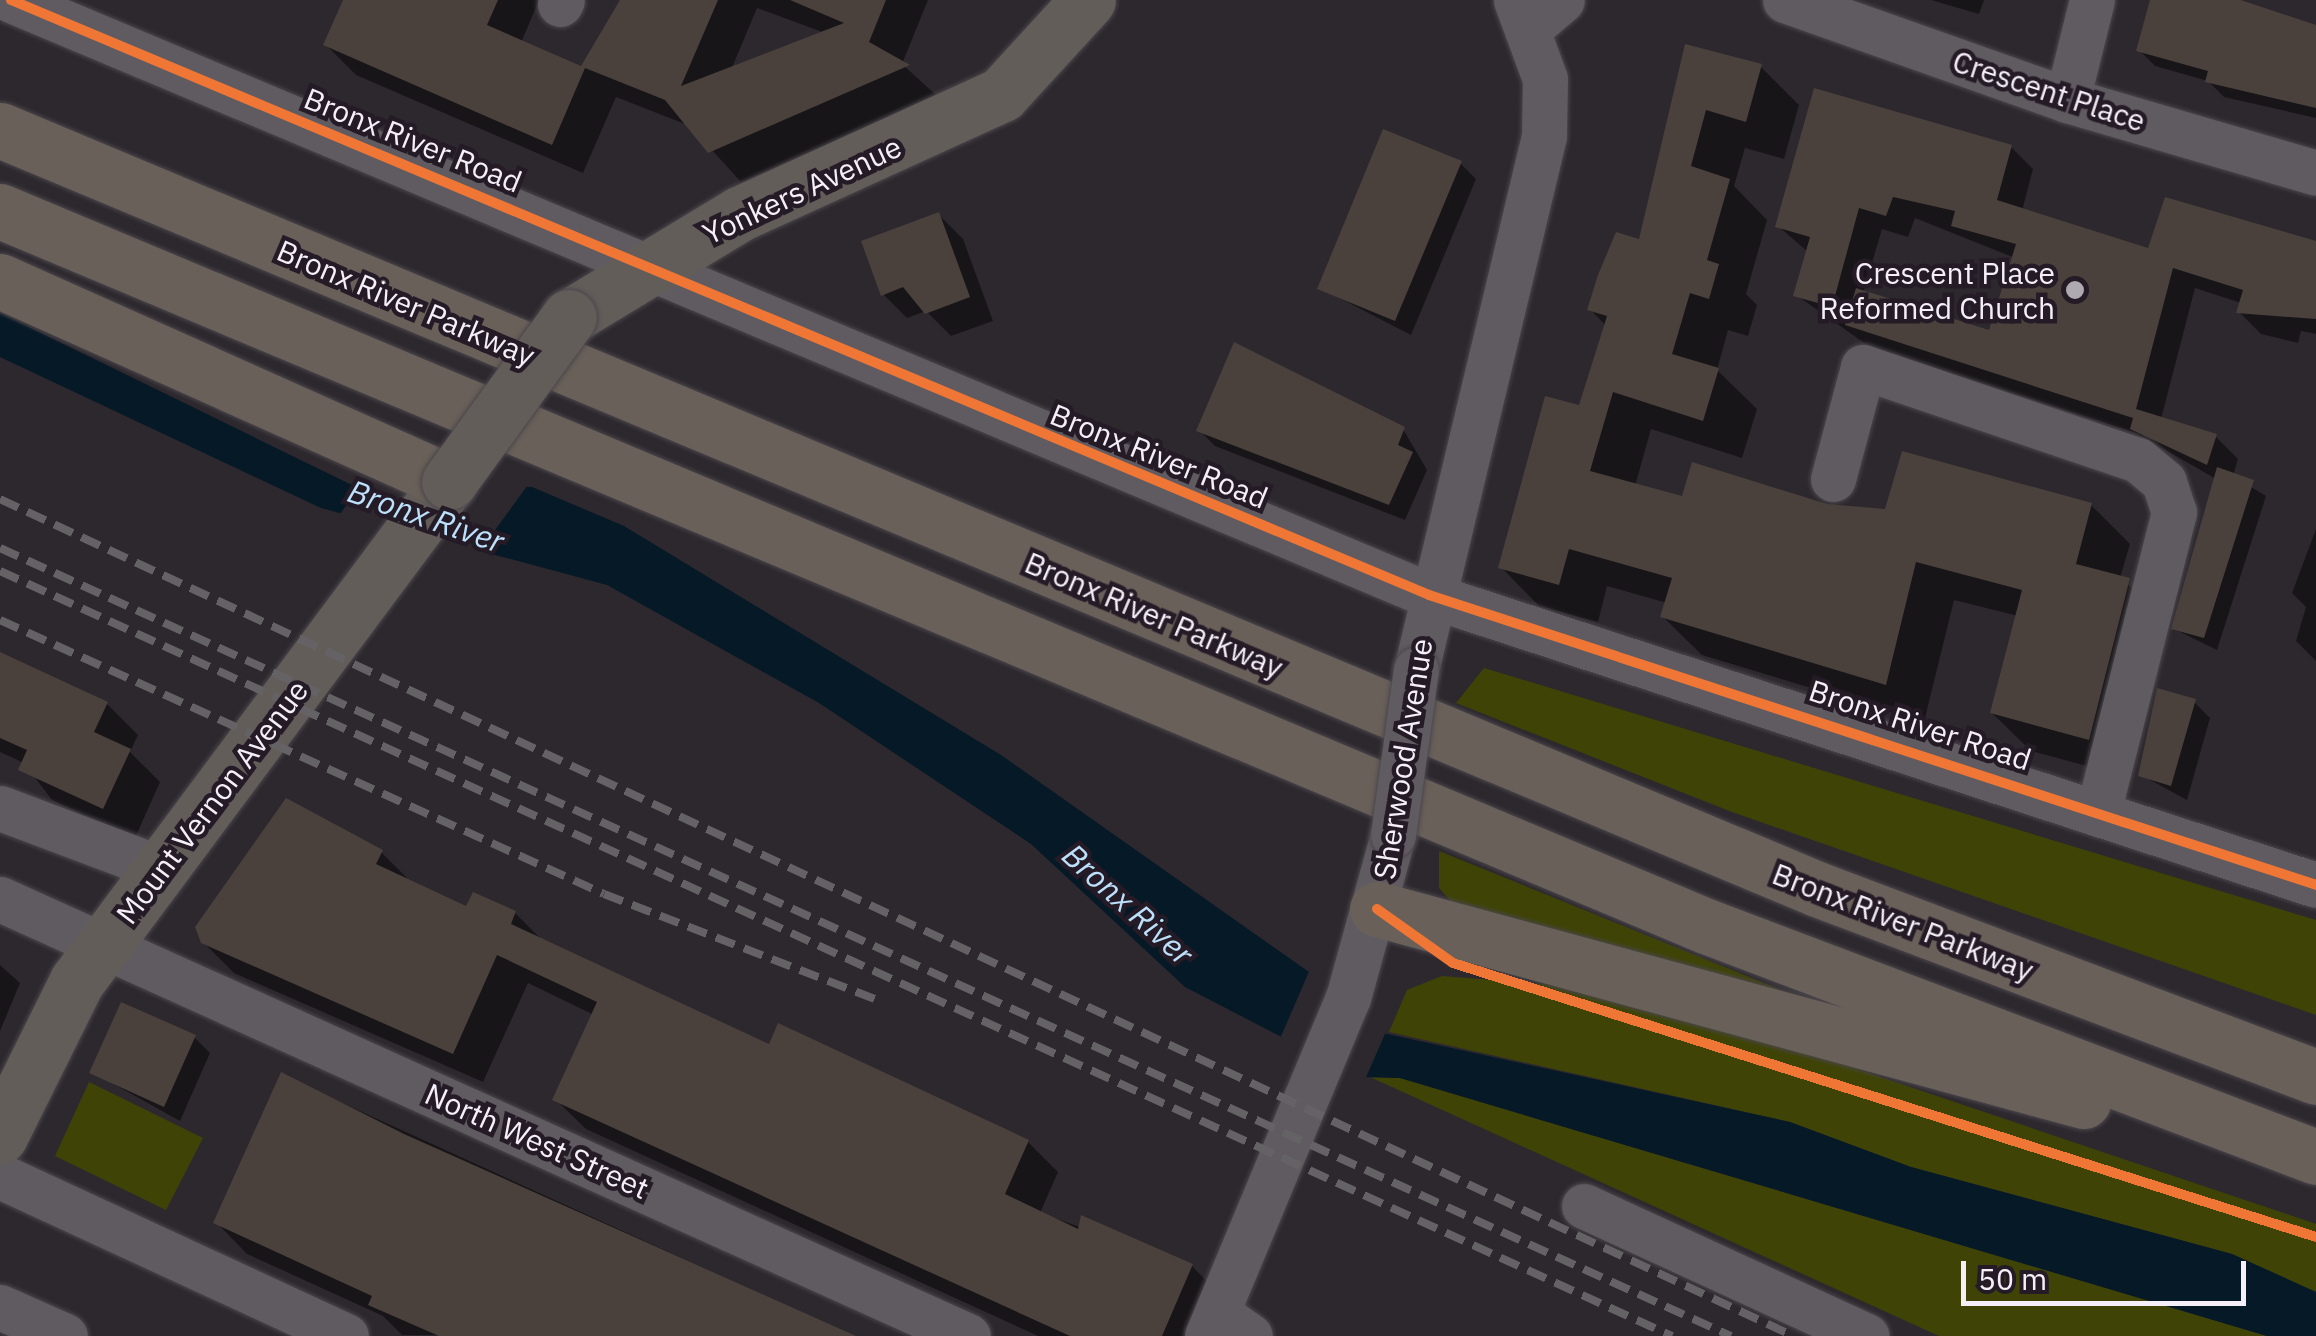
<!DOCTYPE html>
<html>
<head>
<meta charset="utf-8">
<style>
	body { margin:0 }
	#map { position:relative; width:2316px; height:1336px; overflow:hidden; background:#2d282e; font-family:"IBM Plex Sans",sans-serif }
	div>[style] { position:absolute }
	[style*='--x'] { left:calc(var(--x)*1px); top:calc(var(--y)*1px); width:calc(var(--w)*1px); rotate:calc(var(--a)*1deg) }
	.green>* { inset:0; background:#3f4406 }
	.water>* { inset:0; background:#061926 }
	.pier>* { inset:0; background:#2d282e }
	.shadow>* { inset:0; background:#0007 }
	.building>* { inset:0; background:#4a413c }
	.roads { filter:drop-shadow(0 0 2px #4a464b) drop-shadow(0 0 2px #4a464b) }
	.minor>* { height:45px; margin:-22.5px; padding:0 22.5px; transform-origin:22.5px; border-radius:22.5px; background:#605b60 }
	.major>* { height:55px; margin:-27.5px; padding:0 27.5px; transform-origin:27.5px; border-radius:27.5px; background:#635d5a }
	.highway>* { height:55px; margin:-27.5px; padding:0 27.5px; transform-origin:27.5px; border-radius:27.5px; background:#696059 }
	.rail>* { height:8px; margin-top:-4px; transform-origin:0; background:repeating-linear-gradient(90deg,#656266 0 20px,transparent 0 30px) }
	.bridges { filter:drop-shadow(0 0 2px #4a464b) drop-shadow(0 0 2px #4a464b) }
	.minor-bridge>* { height:45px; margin:-22.5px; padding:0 22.5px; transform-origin:22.5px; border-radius:22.5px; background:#605b60 }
	.major-bridge>* { height:55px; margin:-27.5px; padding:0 27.5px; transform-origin:27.5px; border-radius:27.5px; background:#635d5a }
	.cycleway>* { height:10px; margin:-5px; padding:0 5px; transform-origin:5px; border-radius:5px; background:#f07635 }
	.dots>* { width:28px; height:28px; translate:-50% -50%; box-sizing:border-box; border:5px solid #241b27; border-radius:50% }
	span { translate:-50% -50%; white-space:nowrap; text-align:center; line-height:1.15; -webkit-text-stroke:9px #241b27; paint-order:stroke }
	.street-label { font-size:30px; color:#f5eff7 }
	.poi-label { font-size:30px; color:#f5eff7 }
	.right { translate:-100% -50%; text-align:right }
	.water-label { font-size:32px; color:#bde1fb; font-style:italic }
	.scale { position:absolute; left:1961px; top:1261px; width:285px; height:45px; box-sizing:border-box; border:5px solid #f5eff7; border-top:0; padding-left:12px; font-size:30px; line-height:35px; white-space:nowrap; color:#f5eff7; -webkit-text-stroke:8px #241b27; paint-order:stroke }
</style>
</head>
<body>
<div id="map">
	<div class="green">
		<i style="clip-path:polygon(1484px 668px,2316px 920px,2316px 1015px,1732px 812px,1456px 703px)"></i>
		<i style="clip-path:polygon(1439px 851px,1823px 1007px,1456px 907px,1439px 888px)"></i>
		<i style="clip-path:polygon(1442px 976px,1553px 985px,1842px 1064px,2316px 1224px,2316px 1292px,2232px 1254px,1911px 1167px,1790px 1122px,1389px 1032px,1407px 990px)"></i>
		<i style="clip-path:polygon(1370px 1077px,1400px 1078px,2267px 1336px,1939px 1336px)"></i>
		<i style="clip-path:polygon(89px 1082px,203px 1138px,166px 1210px,55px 1156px)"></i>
	</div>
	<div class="water">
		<i style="clip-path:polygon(0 313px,354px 486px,532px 487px,624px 526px,1001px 755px,1309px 972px,1369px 1030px,1790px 1122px,1911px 1167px,2232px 1254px,2316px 1292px,2316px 1336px,2267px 1336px,1400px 1078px,1359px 1077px,1185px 987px,1031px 844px,819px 703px,607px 585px,321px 508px,0 357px)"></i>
	</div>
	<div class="pier">
		<i style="clip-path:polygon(364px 481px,530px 482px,477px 555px,337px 518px)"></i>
		<i style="clip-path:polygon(1311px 967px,1371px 1025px,1388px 1027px,1364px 1082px,1279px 1041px)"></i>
	</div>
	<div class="shadow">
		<i style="clip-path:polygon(evenodd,345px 0,539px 0,521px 43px,582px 69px,623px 0,928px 0,902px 64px,937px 96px,741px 182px,690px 126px,616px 97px,583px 173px,356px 75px,326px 45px,345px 0,757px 8px,825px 33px,731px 70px,757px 8px)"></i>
		<i style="clip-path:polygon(1931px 0,1984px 0,1979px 14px)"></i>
		<i style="clip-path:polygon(2154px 0,2241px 0,2316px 26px,2316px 118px,2224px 97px,2208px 81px,2155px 66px,2139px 50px)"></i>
		<i style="clip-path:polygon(1687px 47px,1761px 67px,1799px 105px,1784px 159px,1745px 148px,1734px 186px,1767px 220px,1746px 294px,1757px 305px,1748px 336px,1728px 330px,1717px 370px,1757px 409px,1742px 458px,1651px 429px,1635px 486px,1684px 499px,1887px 512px,2091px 505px,2130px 544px,2120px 578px,2168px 619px,2128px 777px,2031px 751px,1992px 713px,2018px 616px,1954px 600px,1924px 722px,1702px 655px,1663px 617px,1667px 603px,1607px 586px,1598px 622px,1539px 606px,1501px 567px,1580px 408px,1606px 326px,1590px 309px,1641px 242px)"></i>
		<i style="clip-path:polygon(evenodd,2011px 147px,2033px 169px,2022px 211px,2149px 251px,2316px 259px,2316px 334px,2301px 331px,2298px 343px,2261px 334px,2239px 312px,2241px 303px,2195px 288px,2161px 419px,2216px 437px,2238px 459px,2233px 476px,2266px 496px,2217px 650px,2174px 629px,2216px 479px,2136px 433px,1870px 347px,1796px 295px,1808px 252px,1778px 226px,2011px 147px,1915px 218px,2015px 258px,1990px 334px,1863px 293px,1882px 229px,1908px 237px,1915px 218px)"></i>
		<i style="clip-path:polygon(1460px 163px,1476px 179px,1411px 335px,1320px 288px)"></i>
		<i style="clip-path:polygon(939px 215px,963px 239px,993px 321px,951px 336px,926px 311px,907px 318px,883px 294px)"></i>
		<i style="clip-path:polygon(1403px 429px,1427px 470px,1405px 520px,1215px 446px,1199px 430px)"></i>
		<i style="clip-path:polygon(2316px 529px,2316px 661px,2296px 641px,2306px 607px,2292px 593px)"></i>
		<i style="clip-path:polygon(0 655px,107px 704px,138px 735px,130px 752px,160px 782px,135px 838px,52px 800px,24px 763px,0 752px)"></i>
		<i style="clip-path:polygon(2194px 702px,2210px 718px,2187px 800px,2141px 775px)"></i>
		<i style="clip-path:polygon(381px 852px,411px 882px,468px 909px,515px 913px,543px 941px,770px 1048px,1028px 1142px,1058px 1172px,1040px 1213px,1192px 1266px,1222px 1297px,1205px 1336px,1038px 1336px,586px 1129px,555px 1099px,594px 1015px,528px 983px,483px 1082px,234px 973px,203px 942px)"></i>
		<i style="clip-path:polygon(0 965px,20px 983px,0 1031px)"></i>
		<i style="clip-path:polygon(194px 1037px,210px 1053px,180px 1121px,92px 1072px)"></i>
		<i style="clip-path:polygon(283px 1076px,853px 1336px,402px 1335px,383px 1316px,247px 1254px,216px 1222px)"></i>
	</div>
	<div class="building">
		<i style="clip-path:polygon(343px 0,498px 0,487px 25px,581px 66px,620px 0,718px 0,681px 86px,844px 23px,790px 0,886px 0,869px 42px,910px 65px,708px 153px,665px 100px,585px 68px,552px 145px,323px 45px)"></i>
		<i style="clip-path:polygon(2150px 0,2241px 0,2316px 25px,2316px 108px,2205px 82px,2208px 71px,2136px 51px)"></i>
		<i style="clip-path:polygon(1685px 44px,1762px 64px,1746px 122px,1706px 110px,1691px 166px,1730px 179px,1707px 260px,1719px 264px,1709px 299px,1690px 293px,1672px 354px,1719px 368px,1703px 421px,1613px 392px,1590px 471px,1682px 496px,1692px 462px,1827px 504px,1885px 509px,1902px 451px,2092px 503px,2076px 564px,2130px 578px,2089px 740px,1990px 713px,2022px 590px,1916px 562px,1886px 685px,1660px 617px,1672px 578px,1569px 549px,1559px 585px,1498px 568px,1545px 396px,1579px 405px,1607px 316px,1587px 310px,1598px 275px,1616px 232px,1639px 239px)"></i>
		<i style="clip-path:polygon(1814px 88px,2012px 145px,1997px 200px,2148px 248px,2165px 197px,2316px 241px,2316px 319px,2236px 313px,2243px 290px,2173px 268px,2136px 409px,2217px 434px,2207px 465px,2130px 429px,2133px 418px,1845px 325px,1856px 288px,1989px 330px,2016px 244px,1951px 226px,1955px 211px,1893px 197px,1886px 216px,1859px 208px,1832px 307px,1793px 296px,1810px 237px,1775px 227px)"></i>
		<i style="clip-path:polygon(1383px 129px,1462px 161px,1395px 321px,1317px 289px)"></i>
		<i style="clip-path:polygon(939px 212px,970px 297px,925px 314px,903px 287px,881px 296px,861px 241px)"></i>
		<i style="clip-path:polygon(1234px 342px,1405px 427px,1398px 445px,1413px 452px,1389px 505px,1196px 431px)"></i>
		<i style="clip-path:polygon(2217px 467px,2254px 480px,2204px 638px,2171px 629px)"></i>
		<i style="clip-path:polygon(0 652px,108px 702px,94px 732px,131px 749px,103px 809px,18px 770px,27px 750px,0 738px)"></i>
		<i style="clip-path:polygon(2157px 688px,2196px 699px,2171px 786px,2138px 776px)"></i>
		<i style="clip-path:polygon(286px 798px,383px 850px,376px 864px,466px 906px,473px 892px,516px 911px,511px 924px,769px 1044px,778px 1023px,1029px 1140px,1005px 1194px,1078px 1229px,1081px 1215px,1193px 1264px,1162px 1336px,1070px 1336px,552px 1100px,597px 1002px,497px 955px,453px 1054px,201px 943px,195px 927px)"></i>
		<i style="clip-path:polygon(121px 1002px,196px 1035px,164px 1107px,89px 1073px)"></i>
		<i style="clip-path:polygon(281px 1072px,404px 1134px,856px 1336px,439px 1336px,368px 1305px,372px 1296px,213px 1223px)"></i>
	</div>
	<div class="roads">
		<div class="minor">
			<i style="--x:11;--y:0;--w:1538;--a:22.76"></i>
			<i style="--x:1429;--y:595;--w:933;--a:18.1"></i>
			<i style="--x:1785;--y:0;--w:299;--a:19.5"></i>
			<i style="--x:2067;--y:100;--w:259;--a:16.3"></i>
			<i style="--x:560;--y:4;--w:4;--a:-63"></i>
			<i style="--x:1529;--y:28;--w:43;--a:-40.3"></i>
			<i style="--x:2067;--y:100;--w:103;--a:-76"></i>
			<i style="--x:1833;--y:479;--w:116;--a:-75"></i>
			<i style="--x:1863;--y:367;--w:290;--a:18.7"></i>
			<i style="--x:2138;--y:460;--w:34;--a:40"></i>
			<i style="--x:2164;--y:482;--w:32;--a:72"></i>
			<i style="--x:2174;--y:512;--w:306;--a:104.2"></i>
			<i style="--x:1416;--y:670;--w:549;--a:-76.52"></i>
			<i style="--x:1544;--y:136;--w:57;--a:-89"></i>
			<i style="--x:1545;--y:79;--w:84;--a:-110.2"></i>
			<i style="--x:0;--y:808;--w:173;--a:20.6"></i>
			<i style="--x:0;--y:899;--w:1062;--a:24.3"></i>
			<i style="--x:0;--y:1176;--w:381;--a:24.8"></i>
			<i style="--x:1584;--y:1206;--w:311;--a:24.7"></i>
			<i style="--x:0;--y:1307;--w:71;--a:24"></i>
			<i style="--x:1217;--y:1313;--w:40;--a:34.9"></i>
			<i style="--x:1207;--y:1336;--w:366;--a:-67.4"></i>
			<i style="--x:1348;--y:998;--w:169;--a:-74.6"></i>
		</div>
		<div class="major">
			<i style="--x:569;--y:317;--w:199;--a:-31.2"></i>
			<i style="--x:739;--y:214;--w:289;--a:-24.5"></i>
			<i style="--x:1002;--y:94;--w:127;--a:-47.5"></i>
			<i style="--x:0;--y:1136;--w:173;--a:-63.6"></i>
			<i style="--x:77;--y:981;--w:622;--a:-53.3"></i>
		</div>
		<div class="highway">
			<i style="--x:0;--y:130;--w:1969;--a:22.67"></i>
			<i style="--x:1817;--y:889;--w:533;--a:20.64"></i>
			<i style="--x:0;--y:211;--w:1850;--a:22.74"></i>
			<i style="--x:1706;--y:926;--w:652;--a:20.74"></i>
			<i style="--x:0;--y:281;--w:492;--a:24.1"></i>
			<i style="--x:1377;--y:909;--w:732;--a:15.21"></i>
		</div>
	</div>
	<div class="rail">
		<i style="--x:0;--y:499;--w:1979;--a:25.02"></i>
		<i style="--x:0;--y:548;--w:1902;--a:24.48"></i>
		<i style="--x:0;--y:571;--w:1839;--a:24.59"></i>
		<i style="--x:0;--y:620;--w:663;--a:24.4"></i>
		<i style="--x:604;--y:894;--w:298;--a:21.2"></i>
	</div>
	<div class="bridges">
		<div class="minor-bridge">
			<i style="--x:1393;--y:835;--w:167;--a:-82.1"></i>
		</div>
		<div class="major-bridge">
			<i style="--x:449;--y:482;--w:204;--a:-54"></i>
		</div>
	</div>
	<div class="cycleway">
		<i style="--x:11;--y:0;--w:1538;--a:22.76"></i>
		<i style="--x:1429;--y:595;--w:933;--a:18.1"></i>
		<i style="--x:1377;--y:909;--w:93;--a:35.4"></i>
		<i style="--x:1453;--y:963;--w:905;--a:17.61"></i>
	</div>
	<div class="dots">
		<i style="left:2075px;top:290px;background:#afa9b1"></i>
	</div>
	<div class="street-label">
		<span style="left:2049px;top:91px;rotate:18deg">Crescent Place</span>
		<span style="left:413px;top:140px;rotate:22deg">Bronx River Road</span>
		<span style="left:802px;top:190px;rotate:-25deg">Yonkers Avenue</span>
		<span style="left:406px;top:303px;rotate:23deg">Bronx River Parkway</span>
		<span style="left:1159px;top:456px;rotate:22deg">Bronx River Road</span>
		<span style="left:1154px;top:615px;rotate:23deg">Bronx River Parkway</span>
		<span style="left:1920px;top:725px;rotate:18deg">Bronx River Road</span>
		<span style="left:1403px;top:759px;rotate:-81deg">Sherwood Avenue</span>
		<span style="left:212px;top:802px;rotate:-53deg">Mount Vernon Avenue</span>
		<span style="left:1903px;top:922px;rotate:21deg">Bronx River Parkway</span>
		<span style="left:537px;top:1141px;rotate:24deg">North West Street</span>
	</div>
	<div class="poi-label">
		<span class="right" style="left:2055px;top:290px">Crescent Place<br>Reformed Church</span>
	</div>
	<div class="water-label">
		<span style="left:426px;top:516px;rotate:19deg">Bronx River</span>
		<span style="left:1128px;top:904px;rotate:42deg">Bronx River</span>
	</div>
	<div class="scale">50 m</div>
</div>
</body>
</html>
